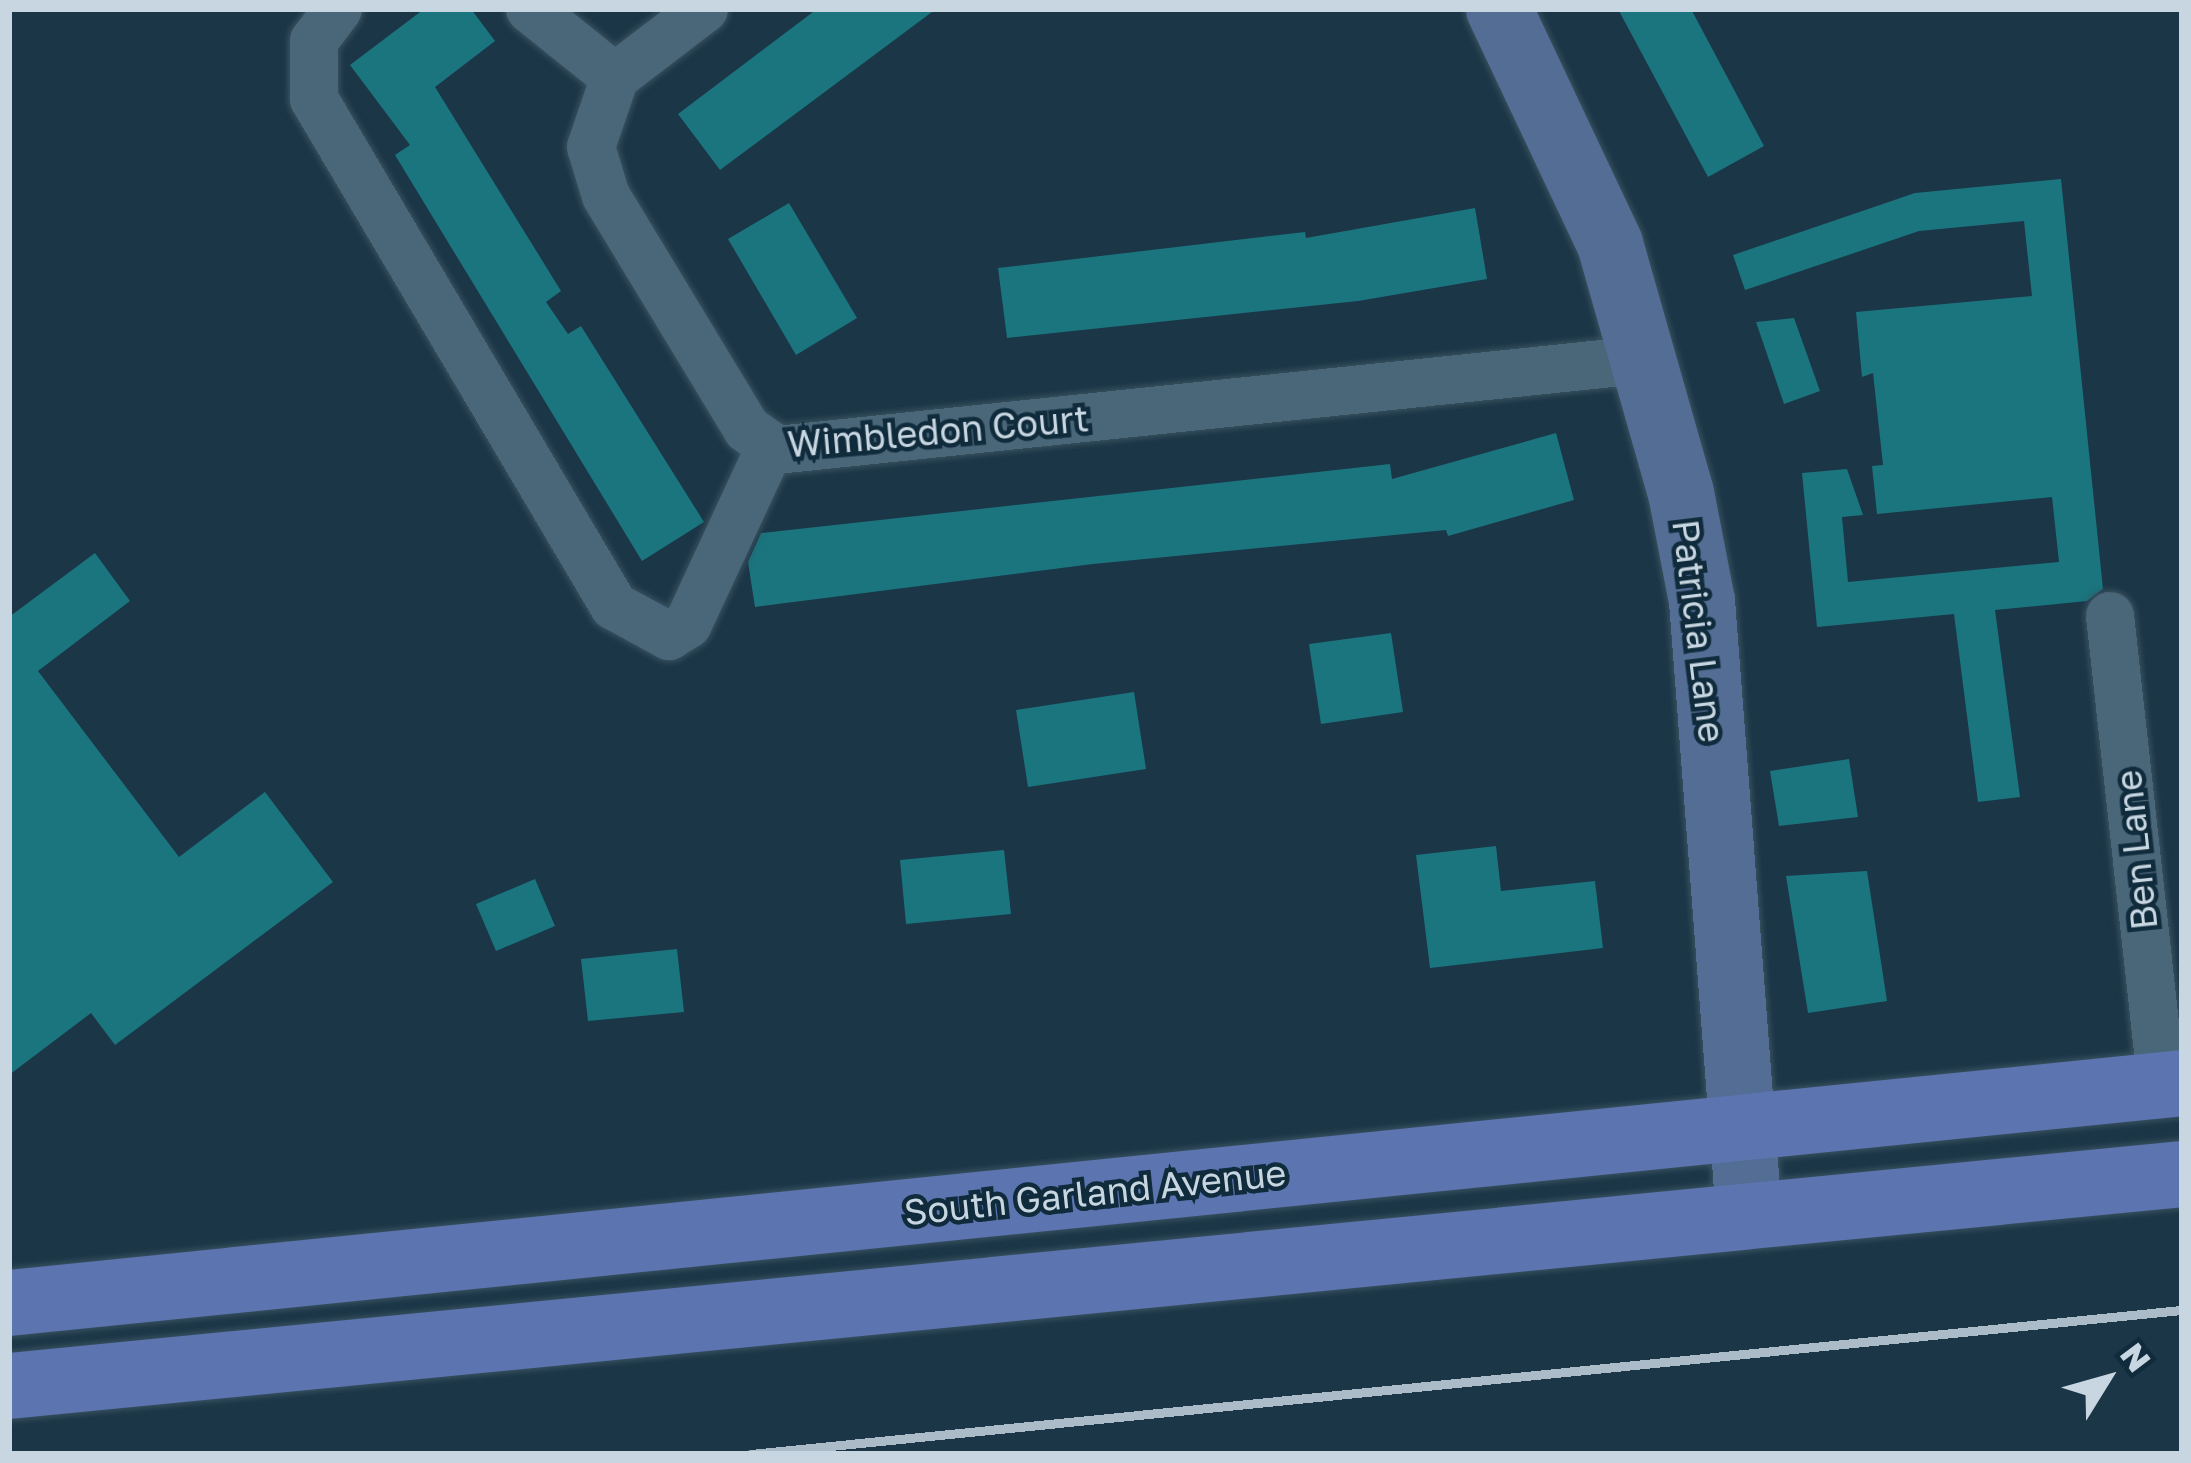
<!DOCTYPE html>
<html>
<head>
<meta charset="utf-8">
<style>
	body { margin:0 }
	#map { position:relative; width:2191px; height:1463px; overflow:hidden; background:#1b3647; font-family:"Golos Text",sans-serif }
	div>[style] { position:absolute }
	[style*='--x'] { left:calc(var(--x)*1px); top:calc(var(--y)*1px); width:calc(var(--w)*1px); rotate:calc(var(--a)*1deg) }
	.building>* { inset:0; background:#1b757e }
	.roads { filter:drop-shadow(0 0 3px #39515f) drop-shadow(0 0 3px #39515f) }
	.street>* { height:48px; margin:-24px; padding:0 24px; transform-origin:24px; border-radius:24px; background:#4a6679 }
	.secondary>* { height:66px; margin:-33px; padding:0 33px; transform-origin:33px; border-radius:33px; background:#536d94 }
	.primary>* { height:66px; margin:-33px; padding:0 33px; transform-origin:33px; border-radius:33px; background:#5c74af }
	.rail>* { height:9px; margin:-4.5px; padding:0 4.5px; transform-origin:4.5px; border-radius:4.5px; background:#abbcc8 }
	span { translate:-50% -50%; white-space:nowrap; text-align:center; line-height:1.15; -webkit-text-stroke:9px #102b3c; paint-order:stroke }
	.street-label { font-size:36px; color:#c7d6e1 }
	.frame { position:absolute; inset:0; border:12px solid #c7d6e1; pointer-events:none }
	.north { position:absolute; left:2047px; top:1319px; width:120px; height:120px; -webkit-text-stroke:9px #102b3c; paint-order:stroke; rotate:53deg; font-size:33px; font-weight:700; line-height:48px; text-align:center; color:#c7d6e1 }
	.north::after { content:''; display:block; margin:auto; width:42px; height:54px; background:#c7d6e1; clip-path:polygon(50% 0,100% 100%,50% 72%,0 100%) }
</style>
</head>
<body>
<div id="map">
	<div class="building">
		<i style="clip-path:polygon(424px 9px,471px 9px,495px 41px,435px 87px,561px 291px,546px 302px,568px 334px,581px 326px,704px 522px,642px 561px,395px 155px,410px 145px,350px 65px)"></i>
		<i style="clip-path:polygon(817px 9px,936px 9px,720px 170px,678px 114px)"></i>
		<i style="clip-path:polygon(1618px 9px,1691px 9px,1764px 146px,1708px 177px)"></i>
		<i style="clip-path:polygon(2061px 179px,2103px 589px,2087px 601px,1995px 610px,2020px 797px,1978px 802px,1954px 614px,1817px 627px,1802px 473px,1847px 469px,1863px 515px,1842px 517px,1848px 582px,2059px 562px,2052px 497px,1877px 514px,1872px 466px,1883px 465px,1873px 373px,1862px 377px,1856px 312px,2032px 296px,2024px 221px,1919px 231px,1745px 290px,1733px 255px,1915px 193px)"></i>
		<i style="clip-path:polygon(789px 203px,857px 318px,796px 355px,728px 239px)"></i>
		<i style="clip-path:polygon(1475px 208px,1487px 279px,1358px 301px,1007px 338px,998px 268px,1305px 232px,1306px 238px)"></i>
		<i style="clip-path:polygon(1794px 318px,1820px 391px,1784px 404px,1756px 322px)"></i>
		<i style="clip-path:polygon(1556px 433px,1574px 500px,1448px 536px,1446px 530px,1093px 564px,755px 607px,748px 562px,761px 533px,1390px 464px,1392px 479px)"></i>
		<i style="clip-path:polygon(95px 553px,130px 601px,38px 671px,179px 857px,265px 792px,333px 882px,115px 1045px,91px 1013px,9px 1075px,9px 617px)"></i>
		<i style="clip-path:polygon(1391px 633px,1403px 712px,1321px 724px,1309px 644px)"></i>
		<i style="clip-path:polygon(1134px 692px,1146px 769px,1028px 787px,1016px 710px)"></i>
		<i style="clip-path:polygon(1849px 759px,1858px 817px,1779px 826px,1770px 771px)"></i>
		<i style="clip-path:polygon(1496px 846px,1501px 891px,1595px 881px,1603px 948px,1430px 968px,1416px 855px)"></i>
		<i style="clip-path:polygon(1004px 850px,1011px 914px,906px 924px,900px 860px)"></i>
		<i style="clip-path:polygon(1867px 871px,1887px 1001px,1808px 1013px,1786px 876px)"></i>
		<i style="clip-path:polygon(535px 879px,555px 926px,496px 951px,476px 904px)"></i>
		<i style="clip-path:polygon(677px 949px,684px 1012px,588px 1021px,581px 959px)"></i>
	</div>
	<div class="roads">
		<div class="street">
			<i style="--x:338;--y:9;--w:40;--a:127"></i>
			<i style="--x:314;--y:41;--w:58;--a:90"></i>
			<i style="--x:314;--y:99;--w:589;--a:59.39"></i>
			<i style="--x:614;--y:606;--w:63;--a:28.6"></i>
			<i style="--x:669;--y:636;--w:22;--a:-32"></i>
			<i style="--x:688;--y:624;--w:197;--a:-65.1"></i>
			<i style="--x:530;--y:9;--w:109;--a:38.7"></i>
			<i style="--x:704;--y:9;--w:112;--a:142.6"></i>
			<i style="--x:615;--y:77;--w:74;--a:108.9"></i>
			<i style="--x:591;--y:147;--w:51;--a:73"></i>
			<i style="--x:606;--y:196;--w:272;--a:58.8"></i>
			<i style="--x:747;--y:429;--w:37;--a:35"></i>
			<i style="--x:777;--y:450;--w:869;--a:-5.95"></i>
			<i style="--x:2110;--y:616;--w:472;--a:83.7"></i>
		</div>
		<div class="secondary">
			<i style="--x:1499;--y:9;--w:260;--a:64.7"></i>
			<i style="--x:1610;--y:244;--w:259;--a:74.1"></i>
			<i style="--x:1681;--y:493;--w:110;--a:79"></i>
			<i style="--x:1702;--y:601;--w:616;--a:85.62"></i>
		</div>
		<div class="primary">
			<i style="--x:9;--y:1303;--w:2184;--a:-5.78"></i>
			<i style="--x:9;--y:1386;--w:2183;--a:-5.57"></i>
		</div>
	</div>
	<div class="rail">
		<i style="--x:751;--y:1454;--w:1438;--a:-5.75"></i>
	</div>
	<div class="street-label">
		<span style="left:938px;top:431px;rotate:-5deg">Wimbledon Court</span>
		<span style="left:1699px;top:631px;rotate:83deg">Patricia Lane</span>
		<span style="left:2136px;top:850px;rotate:-96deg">Ben Lane</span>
		<span style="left:1095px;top:1192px;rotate:-6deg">South Garland Avenue</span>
	</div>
	<div class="frame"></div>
	<div class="north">N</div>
</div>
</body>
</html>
